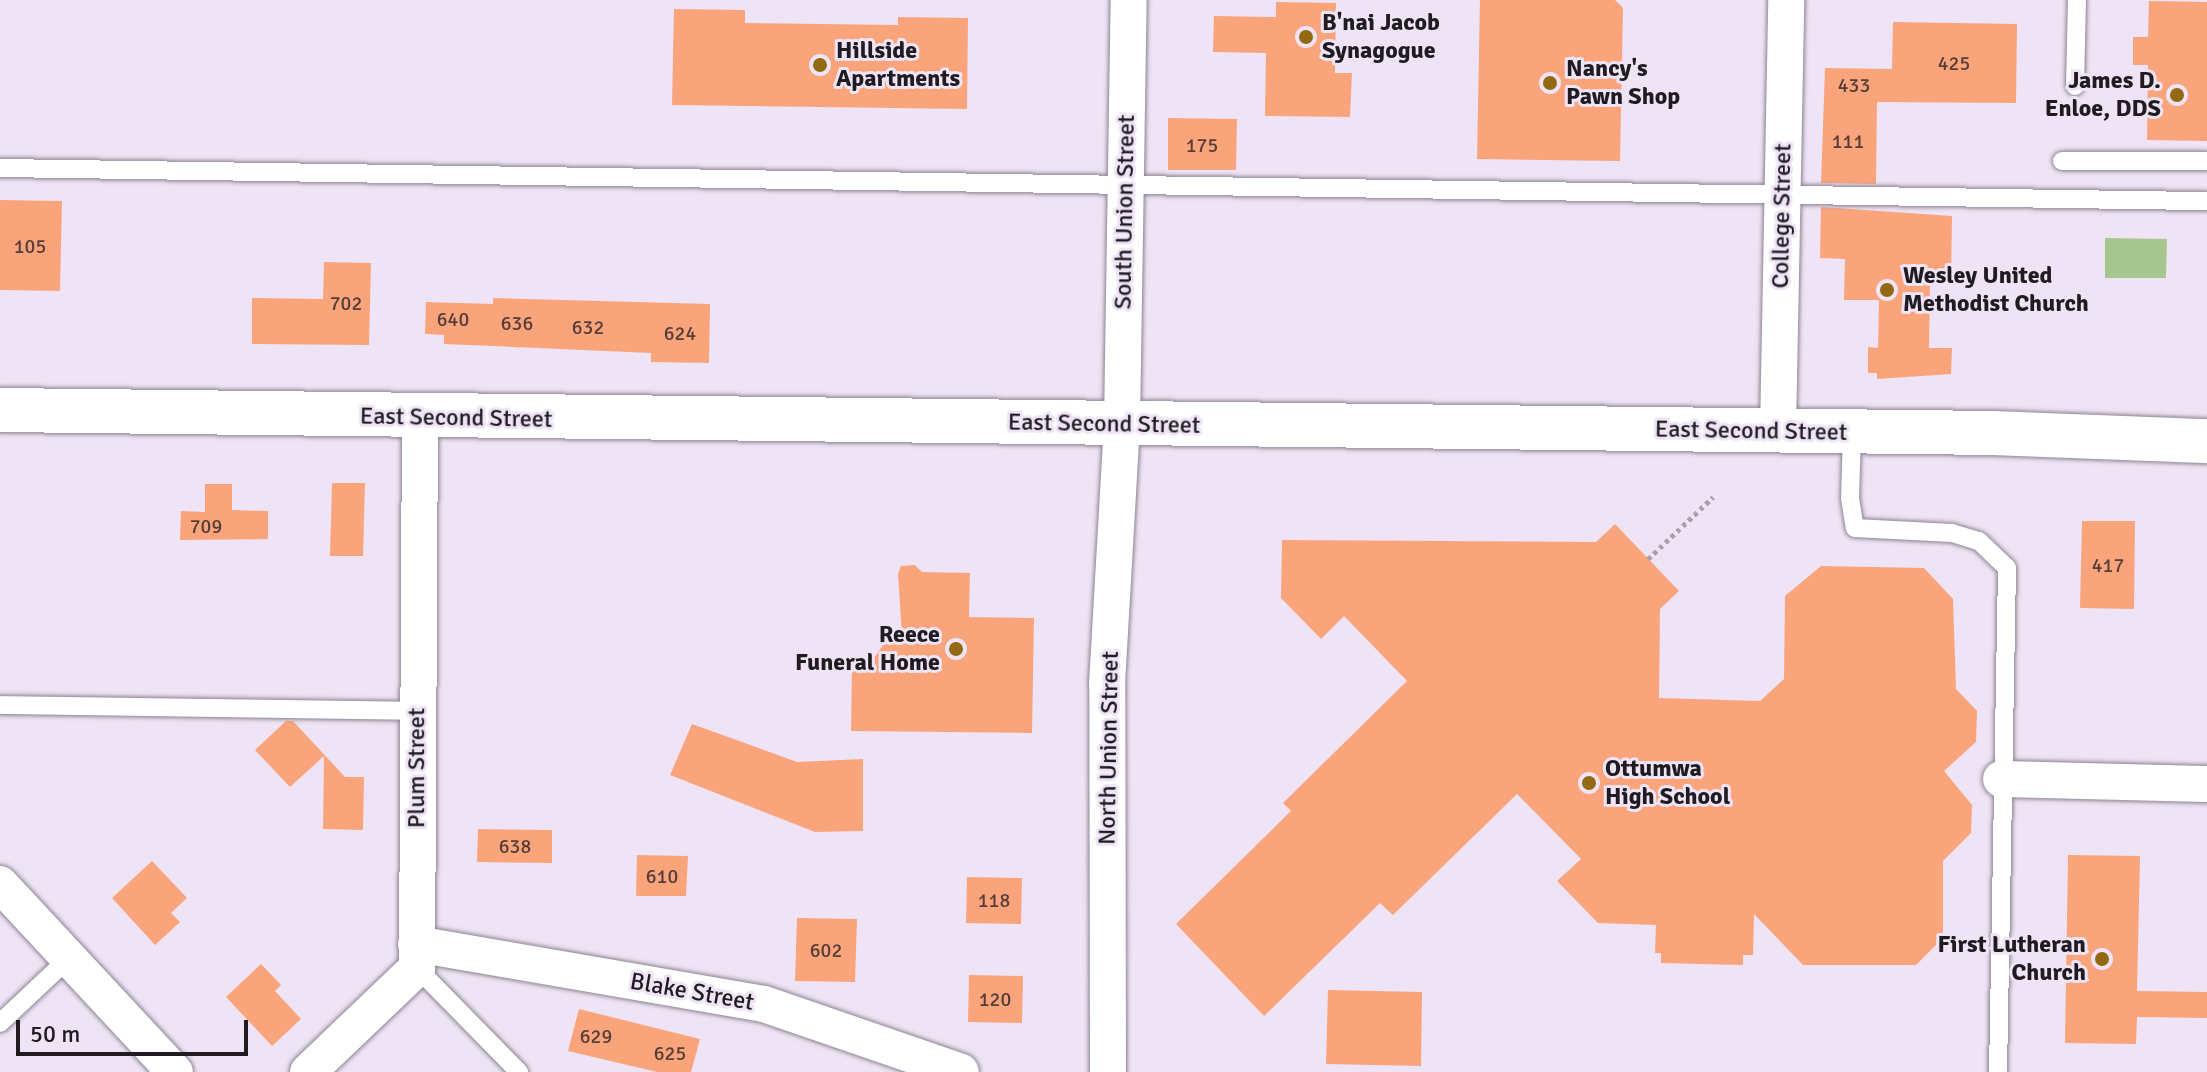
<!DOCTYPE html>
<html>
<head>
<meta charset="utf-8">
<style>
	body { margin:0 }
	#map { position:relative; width:2207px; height:1072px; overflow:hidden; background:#eee4f5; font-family:Signika,sans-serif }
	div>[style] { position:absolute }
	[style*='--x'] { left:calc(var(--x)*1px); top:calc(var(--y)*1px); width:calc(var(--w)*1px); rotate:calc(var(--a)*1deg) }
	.green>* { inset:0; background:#a7c58e }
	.building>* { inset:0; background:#faa47c }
	.path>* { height:5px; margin-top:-2.5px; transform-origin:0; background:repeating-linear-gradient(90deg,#a9a1ae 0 4px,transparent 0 8px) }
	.roads { filter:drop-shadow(0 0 2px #8c8393) drop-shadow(0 0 2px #8c8393) }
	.service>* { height:18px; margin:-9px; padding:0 9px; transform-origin:9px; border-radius:9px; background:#fff }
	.minor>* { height:36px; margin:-18px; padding:0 18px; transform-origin:18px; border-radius:18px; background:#fff }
	.tertiary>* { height:44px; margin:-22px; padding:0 22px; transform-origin:22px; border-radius:22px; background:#fff }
	.dots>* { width:22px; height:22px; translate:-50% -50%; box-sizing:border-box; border:4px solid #eee4f5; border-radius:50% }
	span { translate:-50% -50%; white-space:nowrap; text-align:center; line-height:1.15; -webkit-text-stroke:6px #eee4f5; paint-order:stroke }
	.number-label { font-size:20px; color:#563d38 }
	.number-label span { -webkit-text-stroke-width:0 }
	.poi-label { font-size:24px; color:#1f1b21; font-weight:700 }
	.left { translate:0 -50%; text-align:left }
	.right { translate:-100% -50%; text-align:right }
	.street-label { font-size:24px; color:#1f1b21 }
	.scale { position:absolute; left:16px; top:1020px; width:232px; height:36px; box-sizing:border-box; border:4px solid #1f1b21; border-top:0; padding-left:10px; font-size:24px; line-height:28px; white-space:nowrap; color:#1f1b21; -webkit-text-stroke:6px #eee4f5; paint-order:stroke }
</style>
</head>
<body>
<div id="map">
	<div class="green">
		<i style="clip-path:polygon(2105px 238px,2167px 239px,2166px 278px,2105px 278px)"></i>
	</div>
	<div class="building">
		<i style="clip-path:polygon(1480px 0,1615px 0,1623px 8px,1620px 161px,1477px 159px)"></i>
		<i style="clip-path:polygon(2149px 1px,2207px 2px,2207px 141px,2147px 140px,2148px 65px,2133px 65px,2133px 37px,2148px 37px)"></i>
		<i style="clip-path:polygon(1276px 2px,1336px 3px,1335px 73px,1352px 73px,1350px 117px,1265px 116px,1266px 53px,1213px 52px,1214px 16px,1276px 17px)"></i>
		<i style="clip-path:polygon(674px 9px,745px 10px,745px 23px,898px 25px,898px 17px,968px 18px,967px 109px,672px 105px)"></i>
		<i style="clip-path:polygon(1893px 22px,2017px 24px,2016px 103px,1877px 102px,1876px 184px,1821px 183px,1825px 68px,1892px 69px)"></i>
		<i style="clip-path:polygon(1168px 118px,1237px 119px,1236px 170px,1168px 170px)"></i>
		<i style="clip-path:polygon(0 200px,62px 201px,60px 291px,0 290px)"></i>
		<i style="clip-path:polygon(1821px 207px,1952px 216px,1951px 281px,1930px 281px,1929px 348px,1952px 348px,1951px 374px,1877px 379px,1877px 373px,1868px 373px,1868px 347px,1878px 348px,1879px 300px,1844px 300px,1845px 259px,1820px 258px)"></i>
		<i style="clip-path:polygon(324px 262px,371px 263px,369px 345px,252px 344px,252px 298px,323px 299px)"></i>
		<i style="clip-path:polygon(493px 298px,710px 304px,709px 363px,651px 362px,651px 353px,444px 344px,444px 335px,425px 334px,426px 302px,493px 304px)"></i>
		<i style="clip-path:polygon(332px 483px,365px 483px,363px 556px,330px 556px)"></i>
		<i style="clip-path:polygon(205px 484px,232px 484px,232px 510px,268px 511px,268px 539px,180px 540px,181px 511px,205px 512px)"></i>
		<i style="clip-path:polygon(2082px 521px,2135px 521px,2134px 609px,2080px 608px)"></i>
		<i style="clip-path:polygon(1615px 524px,1679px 591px,1660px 609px,1659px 698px,1760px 701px,1784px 679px,1785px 596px,1821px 566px,1924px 568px,1953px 599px,1956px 689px,1977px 711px,1976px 742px,1944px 771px,1972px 805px,1971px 833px,1943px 861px,1943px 938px,1916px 965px,1803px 965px,1754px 914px,1753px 955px,1743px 955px,1743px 965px,1661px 963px,1661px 953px,1655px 953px,1656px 925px,1598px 923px,1557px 881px,1581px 859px,1517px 794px,1393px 915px,1380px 903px,1264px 1016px,1176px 924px,1291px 811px,1283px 803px,1407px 681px,1344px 616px,1321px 639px,1281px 598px,1282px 540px,1596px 542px)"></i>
		<i style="clip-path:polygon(915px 565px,922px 572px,970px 573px,969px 617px,1034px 618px,1032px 733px,851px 731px,852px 661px,872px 661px,883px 645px,902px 635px,898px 574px,901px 566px)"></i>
		<i style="clip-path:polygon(286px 721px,293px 721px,345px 777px,364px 777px,363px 830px,323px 829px,324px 756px,290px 787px,255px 750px)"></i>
		<i style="clip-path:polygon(692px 724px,797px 762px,863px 759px,863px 831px,815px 832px,670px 775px)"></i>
		<i style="clip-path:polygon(478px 829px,552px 830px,552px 863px,477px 862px)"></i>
		<i style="clip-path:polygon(637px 855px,688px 856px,686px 896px,636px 896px)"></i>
		<i style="clip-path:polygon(2068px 855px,2140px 856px,2137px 991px,2207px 992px,2207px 1018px,2137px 1017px,2136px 1044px,2065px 1043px)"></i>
		<i style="clip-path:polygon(152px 861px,187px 898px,171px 913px,180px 922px,155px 945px,112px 898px)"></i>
		<i style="clip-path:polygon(967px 877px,1022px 878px,1021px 924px,966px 923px)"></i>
		<i style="clip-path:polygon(797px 918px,857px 919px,855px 982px,795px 981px)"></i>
		<i style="clip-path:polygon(261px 964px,281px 985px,275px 991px,301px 1019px,272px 1046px,226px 997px)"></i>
		<i style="clip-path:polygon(969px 975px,1023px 976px,1022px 1023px,968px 1022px)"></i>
		<i style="clip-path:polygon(1328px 990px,1422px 992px,1421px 1066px,1326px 1064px)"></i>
		<i style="clip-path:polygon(579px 1009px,700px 1039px,691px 1072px,657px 1072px,568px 1051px)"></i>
	</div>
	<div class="path">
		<i style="--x:1648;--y:559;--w:90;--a:-43.6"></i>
	</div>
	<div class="roads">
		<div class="service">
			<i style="--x:2075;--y:86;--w:86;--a:-88.7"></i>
			<i style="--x:2062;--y:161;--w:145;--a:0"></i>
			<i style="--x:0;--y:168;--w:2207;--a:0.86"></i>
			<i style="--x:1852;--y:432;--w:66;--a:91.7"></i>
			<i style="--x:1850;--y:498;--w:30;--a:81"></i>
			<i style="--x:1855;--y:528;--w:97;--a:3"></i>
			<i style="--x:1952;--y:533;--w:28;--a:17"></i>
			<i style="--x:1979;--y:541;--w:39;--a:44"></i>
			<i style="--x:2007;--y:568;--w:504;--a:91.02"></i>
			<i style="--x:0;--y:705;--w:418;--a:0.8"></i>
			<i style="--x:417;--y:968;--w:146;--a:45.6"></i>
			<i style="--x:0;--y:1023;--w:95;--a:-43.3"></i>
		</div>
		<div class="minor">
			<i style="--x:1778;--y:431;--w:431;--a:-88.9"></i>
			<i style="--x:2001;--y:779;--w:206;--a:1.4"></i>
			<i style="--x:0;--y:884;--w:257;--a:47.1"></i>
			<i style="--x:416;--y:944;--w:353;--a:9.8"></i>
			<i style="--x:764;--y:1004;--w:208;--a:19"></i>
			<i style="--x:308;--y:1072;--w:151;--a:-43.7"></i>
			<i style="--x:417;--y:968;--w:551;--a:-89.69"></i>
			<i style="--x:1108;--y:1072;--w:388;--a:-90.1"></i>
			<i style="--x:1107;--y:684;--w:260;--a:-86.7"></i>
			<i style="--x:1122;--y:424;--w:424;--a:-89.1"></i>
		</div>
		<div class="tertiary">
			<i style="--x:0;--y:410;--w:1995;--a:0.66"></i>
			<i style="--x:1995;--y:433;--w:212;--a:2.2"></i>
		</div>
	</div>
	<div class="dots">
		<i style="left:1306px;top:37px;background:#936913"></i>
		<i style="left:820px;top:65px;background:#936913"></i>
		<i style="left:1550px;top:83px;background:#936913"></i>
		<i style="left:2177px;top:95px;background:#936913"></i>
		<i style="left:1887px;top:290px;background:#936913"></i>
		<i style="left:956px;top:649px;background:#936913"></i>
		<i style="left:1589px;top:783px;background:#936913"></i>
		<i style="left:2102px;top:959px;background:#936913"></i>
	</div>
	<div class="number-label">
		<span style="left:1954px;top:63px">425</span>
		<span style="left:1854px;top:85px">433</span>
		<span style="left:1848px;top:141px">111</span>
		<span style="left:1202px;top:145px">175</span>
		<span style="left:30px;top:246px">105</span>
		<span style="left:346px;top:303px">702</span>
		<span style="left:453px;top:319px">640</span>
		<span style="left:517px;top:323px">636</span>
		<span style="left:588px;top:327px">632</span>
		<span style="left:680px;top:333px">624</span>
		<span style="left:206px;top:526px">709</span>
		<span style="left:2108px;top:565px">417</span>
		<span style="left:515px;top:846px">638</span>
		<span style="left:662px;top:876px">610</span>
		<span style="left:994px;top:900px">118</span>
		<span style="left:826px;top:950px">602</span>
		<span style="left:995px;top:999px">120</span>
		<span style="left:596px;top:1036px">629</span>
		<span style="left:670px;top:1053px">625</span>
	</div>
	<div class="poi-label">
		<span class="left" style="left:1322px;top:37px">B'nai Jacob<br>Synagogue</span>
		<span class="left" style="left:836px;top:65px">Hillside<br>Apartments</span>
		<span class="left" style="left:1566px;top:83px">Nancy's<br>Pawn Shop</span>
		<span class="right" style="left:2161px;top:95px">James D.<br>Enloe, DDS</span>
		<span class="left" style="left:1903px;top:290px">Wesley United<br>Methodist Church</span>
		<span class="right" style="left:940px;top:649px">Reece<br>Funeral Home</span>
		<span class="left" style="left:1605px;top:783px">Ottumwa<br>High School</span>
		<span class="right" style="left:2086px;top:959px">First Lutheran<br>Church</span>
	</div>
	<div class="street-label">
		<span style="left:1125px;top:212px;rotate:-89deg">South Union Street</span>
		<span style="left:1782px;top:216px;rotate:-89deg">College Street</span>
		<span style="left:456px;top:418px;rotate:1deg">East Second Street</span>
		<span style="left:1104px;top:424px;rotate:1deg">East Second Street</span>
		<span style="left:1751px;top:431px;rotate:1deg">East Second Street</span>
		<span style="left:1109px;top:748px;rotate:-89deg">North Union Street</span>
		<span style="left:417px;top:768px;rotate:-90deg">Plum Street</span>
		<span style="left:692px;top:992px;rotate:10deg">Blake Street</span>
	</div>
	<div class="scale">50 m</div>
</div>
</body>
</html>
